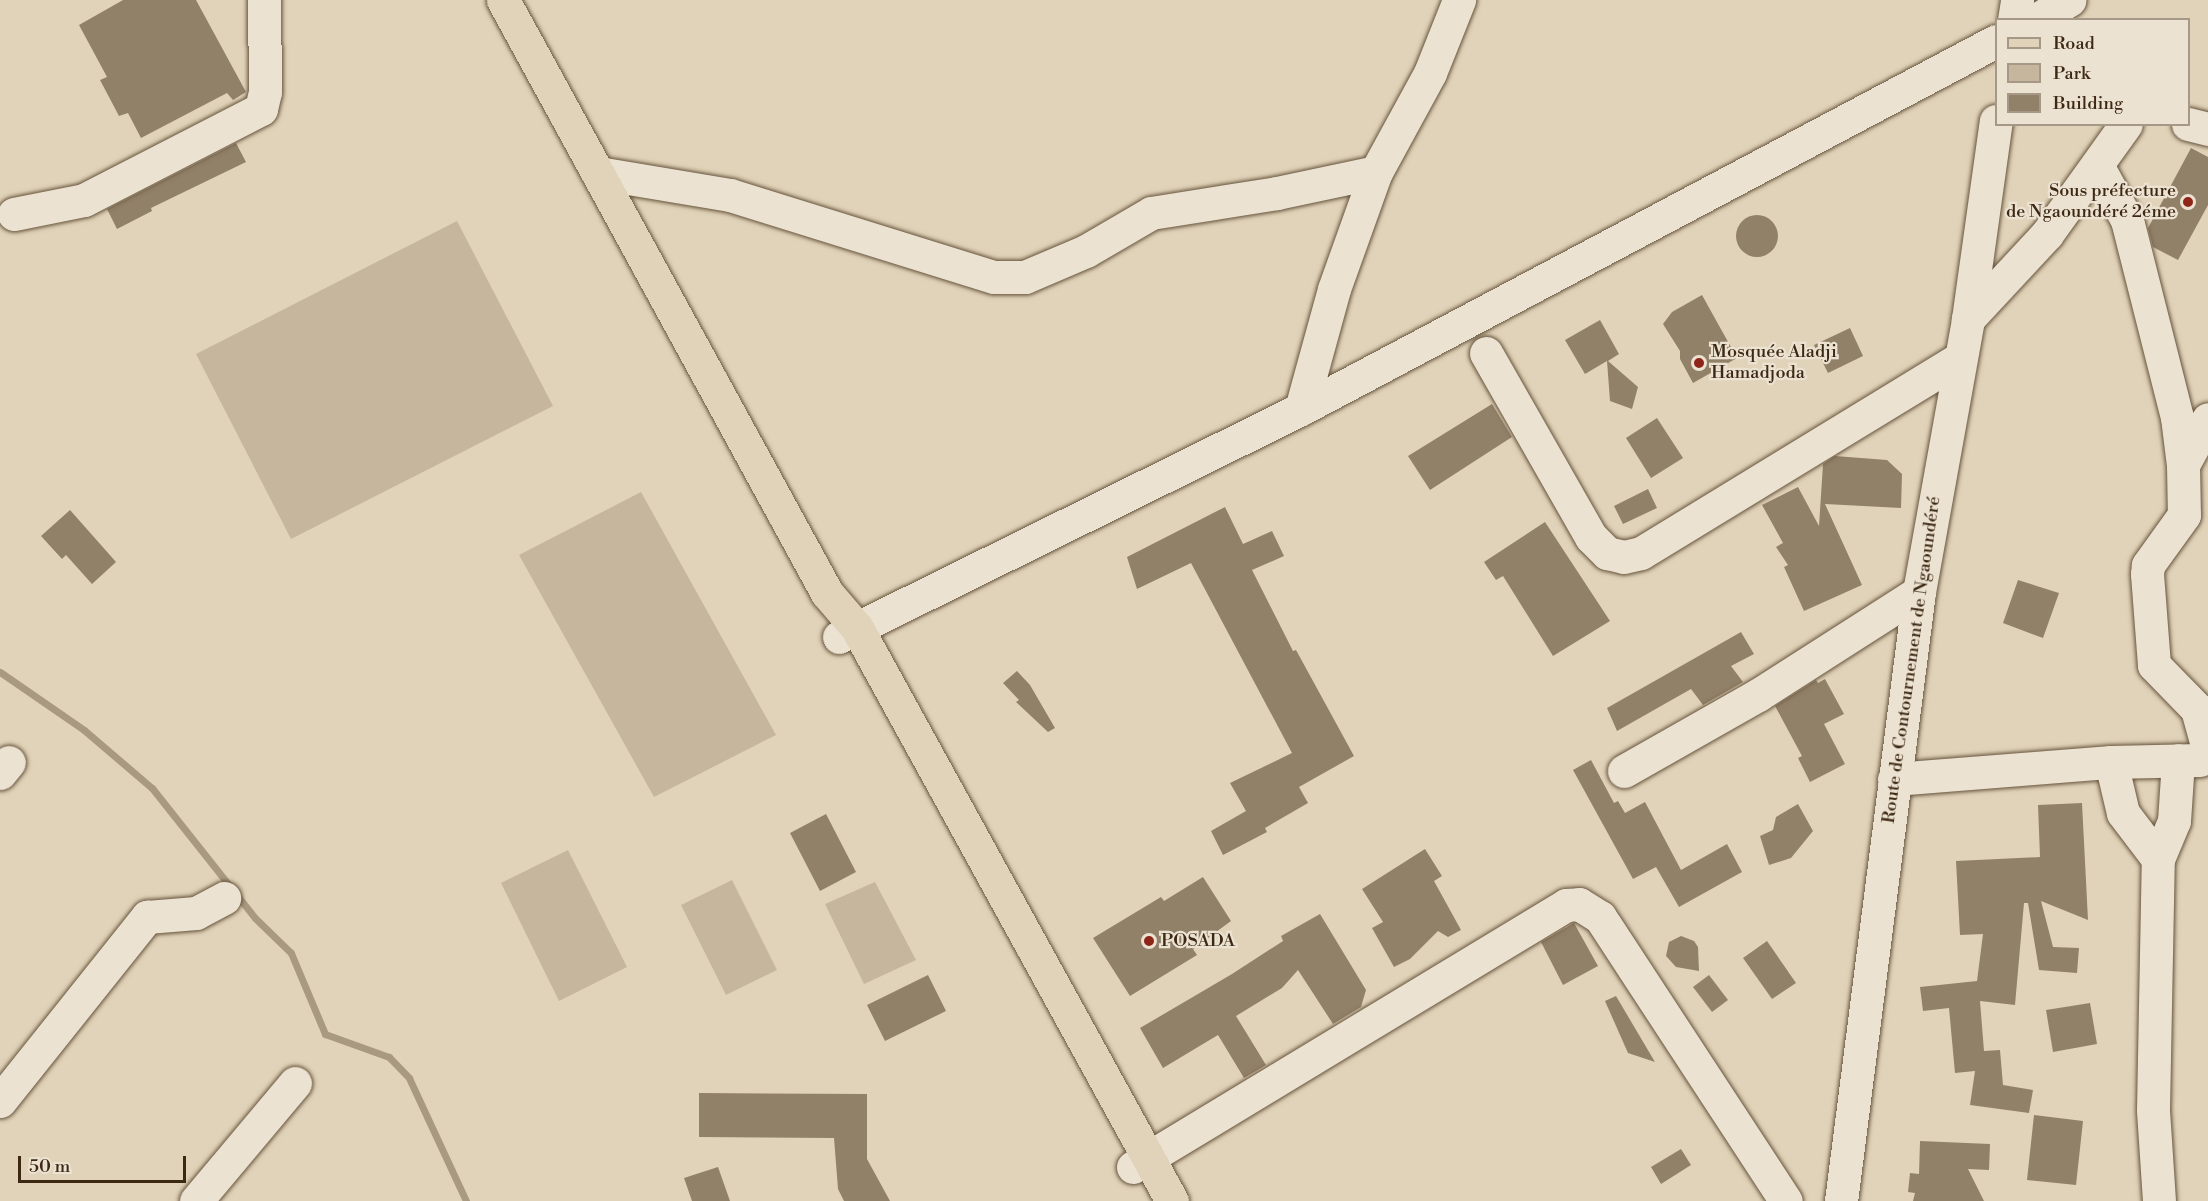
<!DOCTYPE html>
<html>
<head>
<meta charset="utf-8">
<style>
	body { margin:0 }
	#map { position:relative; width:2208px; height:1201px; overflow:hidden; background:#e1d3b9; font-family:"Libre Bodoni",serif }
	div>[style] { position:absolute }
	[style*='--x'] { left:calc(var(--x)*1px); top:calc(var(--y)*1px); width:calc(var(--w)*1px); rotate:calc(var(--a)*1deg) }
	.green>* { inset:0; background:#c5b69d }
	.stream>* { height:7px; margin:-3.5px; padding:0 3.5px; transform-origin:3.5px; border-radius:3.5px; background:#a99981 }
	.building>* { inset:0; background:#928169 }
	.round { border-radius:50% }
	.roads { filter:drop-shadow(0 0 2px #66543c) drop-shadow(0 0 2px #66543c) }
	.minor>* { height:33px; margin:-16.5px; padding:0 16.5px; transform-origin:16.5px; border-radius:16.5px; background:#ece2d2 }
	.major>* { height:33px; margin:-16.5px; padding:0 16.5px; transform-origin:16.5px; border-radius:16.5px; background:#e1d3b9 }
	.dots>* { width:16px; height:16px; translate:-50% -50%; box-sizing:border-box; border:3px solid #ece2d2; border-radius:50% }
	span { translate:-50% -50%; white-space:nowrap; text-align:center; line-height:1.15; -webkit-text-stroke:4.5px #ece2d2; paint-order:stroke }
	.poi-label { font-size:18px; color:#3d2913 }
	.right { translate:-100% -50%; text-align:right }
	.left { translate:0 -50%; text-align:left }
	.street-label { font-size:18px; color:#3d2913 }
	.legend { position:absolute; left:1995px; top:18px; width:195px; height:108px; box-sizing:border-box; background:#ece2d2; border:2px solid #a69886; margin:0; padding:8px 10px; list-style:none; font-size:18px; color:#3d2913 }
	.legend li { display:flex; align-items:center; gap:12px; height:30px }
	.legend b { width:30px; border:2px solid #a69886 }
	.scale { position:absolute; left:18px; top:1156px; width:168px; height:27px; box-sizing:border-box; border:3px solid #3d2913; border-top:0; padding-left:8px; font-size:18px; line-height:21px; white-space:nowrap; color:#3d2913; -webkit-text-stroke:4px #ece2d2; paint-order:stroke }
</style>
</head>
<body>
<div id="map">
	<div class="green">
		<i style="clip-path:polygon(457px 221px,553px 406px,291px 539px,196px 354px)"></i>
		<i style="clip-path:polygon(641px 492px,776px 735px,654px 797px,519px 555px)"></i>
		<i style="clip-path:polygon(568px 850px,627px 967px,559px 1001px,501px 883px)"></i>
		<i style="clip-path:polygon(732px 880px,777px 970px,726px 995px,681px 905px)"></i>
		<i style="clip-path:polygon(875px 882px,916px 960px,864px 984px,825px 904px)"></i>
	</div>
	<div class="stream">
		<i style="--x:0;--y:672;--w:102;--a:34.6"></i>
		<i style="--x:84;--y:730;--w:89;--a:40.5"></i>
		<i style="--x:152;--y:788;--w:166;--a:51.6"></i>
		<i style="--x:255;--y:918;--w:50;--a:44.2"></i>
		<i style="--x:291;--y:953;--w:88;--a:67.2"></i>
		<i style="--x:325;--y:1034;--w:68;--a:19.8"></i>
		<i style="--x:389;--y:1057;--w:29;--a:46"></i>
		<i style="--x:409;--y:1078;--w:136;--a:65.1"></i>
	</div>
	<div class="building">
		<i style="clip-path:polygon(123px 0,196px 0,246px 92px,233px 100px,227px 93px,141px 138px,128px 113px,119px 116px,100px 80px,107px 77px,79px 25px)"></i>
		<i style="clip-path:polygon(236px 143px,246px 162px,151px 208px,152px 211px,117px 229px,107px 209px)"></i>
		<i style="clip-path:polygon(2191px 148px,2208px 157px,2208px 205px,2178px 260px,2153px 247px,2148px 228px)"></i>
		<i class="round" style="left:1736px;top:215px;width:42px;height:42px"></i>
		<i style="clip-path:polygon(1702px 295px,1737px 358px,1693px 383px,1680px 359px,1680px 351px,1663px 324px,1672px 312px)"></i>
		<i style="clip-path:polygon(1600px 320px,1619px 354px,1608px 361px,1638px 387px,1632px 409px,1610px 401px,1607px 361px,1585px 374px,1565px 340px)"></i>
		<i style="clip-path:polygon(1850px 328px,1863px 356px,1828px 373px,1814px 345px)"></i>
		<i style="clip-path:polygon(1492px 404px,1512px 437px,1430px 490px,1408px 456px)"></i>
		<i style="clip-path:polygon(1657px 418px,1683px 458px,1651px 478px,1626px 438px)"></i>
		<i style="clip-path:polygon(1835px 456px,1887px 460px,1902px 474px,1901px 508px,1825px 504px,1862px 585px,1804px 611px,1784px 567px,1788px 565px,1776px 547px,1783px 543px,1762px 505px,1798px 487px,1819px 526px,1823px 464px)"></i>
		<i style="clip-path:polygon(1648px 489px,1657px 508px,1623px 524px,1614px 506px)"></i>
		<i style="clip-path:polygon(1225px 507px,1243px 544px,1272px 531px,1284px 556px,1252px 570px,1293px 651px,1296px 650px,1354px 756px,1299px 787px,1308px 803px,1265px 828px,1267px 832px,1223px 855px,1211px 831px,1246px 811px,1230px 783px,1292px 753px,1191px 563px,1137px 589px,1127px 557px)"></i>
		<i style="clip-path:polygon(70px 510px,116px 562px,92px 584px,66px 555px,62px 559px,41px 536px)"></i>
		<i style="clip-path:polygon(1545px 522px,1610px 621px,1553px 656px,1503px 576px,1496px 580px,1484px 562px)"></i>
		<i style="clip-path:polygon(2018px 580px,2059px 593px,2043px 638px,2003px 623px)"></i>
		<i style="clip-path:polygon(1741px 632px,1754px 654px,1731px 666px,1743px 682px,1703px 705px,1691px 689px,1617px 731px,1607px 708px)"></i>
		<i style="clip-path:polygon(1017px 671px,1030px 685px,1055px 728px,1048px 732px,1016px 702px,1019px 700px,1003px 683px)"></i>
		<i style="clip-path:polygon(1825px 679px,1844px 714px,1824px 724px,1845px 764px,1810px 782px,1798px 758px,1802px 756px,1775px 706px,1816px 680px,1818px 683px)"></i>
		<i style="clip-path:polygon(1591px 760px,1614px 803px,1618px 801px,1625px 813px,1645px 802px,1681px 870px,1727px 844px,1742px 872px,1679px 907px,1656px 867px,1633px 879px,1573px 770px)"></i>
		<i style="clip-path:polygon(2082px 803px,2088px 920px,2041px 901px,2053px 947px,2079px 948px,2077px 973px,2039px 970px,2028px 903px,2024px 903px,2015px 1005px,1980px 1001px,1984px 1051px,2000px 1050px,2003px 1085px,2033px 1090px,2029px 1113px,1970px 1105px,1975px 1071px,1955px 1073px,1949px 1008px,1923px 1011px,1920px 987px,1977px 981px,1983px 934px,1960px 935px,1956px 861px,2040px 857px,2038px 805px)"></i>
		<i style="clip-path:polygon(1798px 804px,1813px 831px,1791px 858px,1769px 865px,1760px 836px,1773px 830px,1776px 817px)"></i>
		<i style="clip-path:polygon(826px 814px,856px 872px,820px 891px,790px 833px)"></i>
		<i style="clip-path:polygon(1425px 849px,1442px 876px,1434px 881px,1461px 930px,1448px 937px,1438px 931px,1410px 959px,1394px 967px,1372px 928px,1383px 922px,1362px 889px)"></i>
		<i style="clip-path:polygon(1203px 877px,1231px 921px,1193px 949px,1197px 955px,1130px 996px,1093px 938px,1161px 897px,1164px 901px)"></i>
		<i style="clip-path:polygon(1320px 914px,1366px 990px,1361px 1007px,1333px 1024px,1298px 970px,1282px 988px,1236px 1016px,1266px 1065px,1244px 1078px,1218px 1035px,1163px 1068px,1140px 1028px,1232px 974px,1283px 941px,1281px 936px)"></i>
		<i style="clip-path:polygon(1574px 923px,1598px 966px,1563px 985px,1541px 942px)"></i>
		<i style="clip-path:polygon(1681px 936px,1694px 941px,1698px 947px,1699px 971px,1676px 967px,1666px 956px,1669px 942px)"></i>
		<i style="clip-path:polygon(1767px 941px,1796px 983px,1772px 999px,1743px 958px)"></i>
		<i style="clip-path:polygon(928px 975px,946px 1011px,885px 1041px,867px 1005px)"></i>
		<i style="clip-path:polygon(1709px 975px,1728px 1000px,1712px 1012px,1693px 987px)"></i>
		<i style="clip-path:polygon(1616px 996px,1655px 1062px,1628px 1053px,1605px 1001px)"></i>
		<i style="clip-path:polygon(2090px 1003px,2097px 1044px,2053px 1052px,2046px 1010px)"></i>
		<i style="clip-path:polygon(699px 1093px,867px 1094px,867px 1159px,890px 1201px,844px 1201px,838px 1189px,834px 1138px,699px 1137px)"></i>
		<i style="clip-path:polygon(2034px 1115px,2083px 1121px,2076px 1185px,2027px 1180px)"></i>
		<i style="clip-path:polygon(1920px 1141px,1990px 1144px,1989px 1170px,1968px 1169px,1984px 1201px,1913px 1201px,1915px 1193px,1908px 1192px,1910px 1173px,1919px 1174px)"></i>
		<i style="clip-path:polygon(1681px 1149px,1691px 1165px,1661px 1184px,1651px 1167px)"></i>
		<i style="clip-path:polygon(718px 1167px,730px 1201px,692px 1201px,684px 1178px)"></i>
	</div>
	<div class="roads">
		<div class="minor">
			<i style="--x:2014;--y:20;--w:20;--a:-81"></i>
			<i style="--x:2036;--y:20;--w:39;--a:-31"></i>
			<i style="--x:2188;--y:124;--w:21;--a:14"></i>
			<i style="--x:2097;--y:165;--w:63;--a:61.4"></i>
			<i style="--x:2127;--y:220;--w:203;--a:75.8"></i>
			<i style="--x:2177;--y:417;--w:48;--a:82.9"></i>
			<i style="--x:2183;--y:465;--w:50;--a:88.9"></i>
			<i style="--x:2184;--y:515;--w:62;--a:125.8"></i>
			<i style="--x:2148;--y:565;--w:9;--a:96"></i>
			<i style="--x:2147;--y:574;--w:91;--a:85.6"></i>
			<i style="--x:2154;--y:665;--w:62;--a:45.7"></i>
			<i style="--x:2197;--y:709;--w:41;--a:74.6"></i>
			<i style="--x:598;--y:173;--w:134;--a:9.5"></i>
			<i style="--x:730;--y:195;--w:276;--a:17.3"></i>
			<i style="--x:994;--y:277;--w:31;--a:0"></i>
			<i style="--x:1025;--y:277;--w:66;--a:-23.1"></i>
			<i style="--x:1086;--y:251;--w:75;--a:-30.3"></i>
			<i style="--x:1151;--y:213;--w:128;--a:-9"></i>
			<i style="--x:1277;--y:193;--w:101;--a:-12"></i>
			<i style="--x:14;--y:214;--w:71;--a:-11.3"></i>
			<i style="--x:84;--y:200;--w:199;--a:-27.2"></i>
			<i style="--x:261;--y:109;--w:17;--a:-77"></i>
			<i style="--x:265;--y:92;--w:92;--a:-90.6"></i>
			<i style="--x:1968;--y:319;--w:116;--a:-47.1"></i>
			<i style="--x:2047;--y:234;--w:135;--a:-54.3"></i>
			<i style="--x:1486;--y:353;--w:212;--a:60.3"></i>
			<i style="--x:1591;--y:537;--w:23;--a:45"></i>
			<i style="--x:1607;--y:553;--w:17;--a:13"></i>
			<i style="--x:1624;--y:557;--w:17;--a:-13"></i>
			<i style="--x:1641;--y:553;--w:374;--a:-31.4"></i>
			<i style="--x:1301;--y:409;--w:124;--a:-74.6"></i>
			<i style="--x:1334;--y:289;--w:124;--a:-70.3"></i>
			<i style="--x:1376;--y:172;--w:113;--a:-61.4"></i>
			<i style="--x:1430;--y:73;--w:79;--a:-68.3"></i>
			<i style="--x:2183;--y:465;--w:52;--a:-61.5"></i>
			<i style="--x:839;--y:637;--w:515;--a:-26.27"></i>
			<i style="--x:1301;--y:409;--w:786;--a:-27.9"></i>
			<i style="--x:2111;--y:762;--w:52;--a:76.8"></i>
			<i style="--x:2123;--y:813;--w:58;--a:52.7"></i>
			<i style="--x:1624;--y:771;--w:154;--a:-29.6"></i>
			<i style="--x:1758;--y:695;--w:191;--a:-32.6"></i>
			<i style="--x:0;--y:773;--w:14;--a:-51"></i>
			<i style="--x:1894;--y:779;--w:218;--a:-4.5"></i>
			<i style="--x:2111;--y:762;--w:89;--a:-1.3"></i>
			<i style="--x:0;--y:1101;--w:236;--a:-51.4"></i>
			<i style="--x:147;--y:917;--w:49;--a:-4.7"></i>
			<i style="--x:196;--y:913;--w:32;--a:-28"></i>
			<i style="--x:1133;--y:1167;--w:506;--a:-31.18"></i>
			<i style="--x:1566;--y:905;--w:13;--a:-4"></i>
			<i style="--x:1579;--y:904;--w:25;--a:32"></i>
			<i style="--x:1600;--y:917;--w:339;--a:56.8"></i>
			<i style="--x:196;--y:1201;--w:154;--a:-50"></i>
			<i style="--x:1841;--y:1201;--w:614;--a:-82.7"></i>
			<i style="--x:1919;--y:592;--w:277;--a:-79.8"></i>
			<i style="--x:1968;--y:319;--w:200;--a:-82"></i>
			<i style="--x:2159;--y:1201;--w:91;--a:-93.8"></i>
			<i style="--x:2153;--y:1110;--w:251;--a:-88.9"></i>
			<i style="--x:2158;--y:859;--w:41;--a:-67.2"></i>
			<i style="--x:2174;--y:821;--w:61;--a:-86.2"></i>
		</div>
		<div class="major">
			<i style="--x:503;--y:0;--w:676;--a:61.35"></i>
			<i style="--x:827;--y:593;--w:46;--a:49.4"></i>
			<i style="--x:857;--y:628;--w:654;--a:61.2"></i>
		</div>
	</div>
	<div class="dots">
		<i style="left:2188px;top:202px;background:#8f2418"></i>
		<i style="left:1699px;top:363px;background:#8f2418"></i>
		<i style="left:1149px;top:941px;background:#8f2418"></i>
	</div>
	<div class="poi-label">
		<span class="right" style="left:2176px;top:202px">Sous préfecture<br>de Ngaoundéré 2éme</span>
		<span class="left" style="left:1711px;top:363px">Mosquée Aladji<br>Hamadjoda</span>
		<span class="left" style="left:1161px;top:941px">POSADA</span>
	</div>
	<div class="street-label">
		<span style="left:1912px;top:660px;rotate:-82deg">Route de Contournement de Ngaoundéré</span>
	</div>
	<ul class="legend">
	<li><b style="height:8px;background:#e1d3b9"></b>Road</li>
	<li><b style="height:16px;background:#c5b69d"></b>Park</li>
	<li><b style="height:16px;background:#928169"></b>Building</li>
	</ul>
	<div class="scale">50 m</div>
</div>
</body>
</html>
